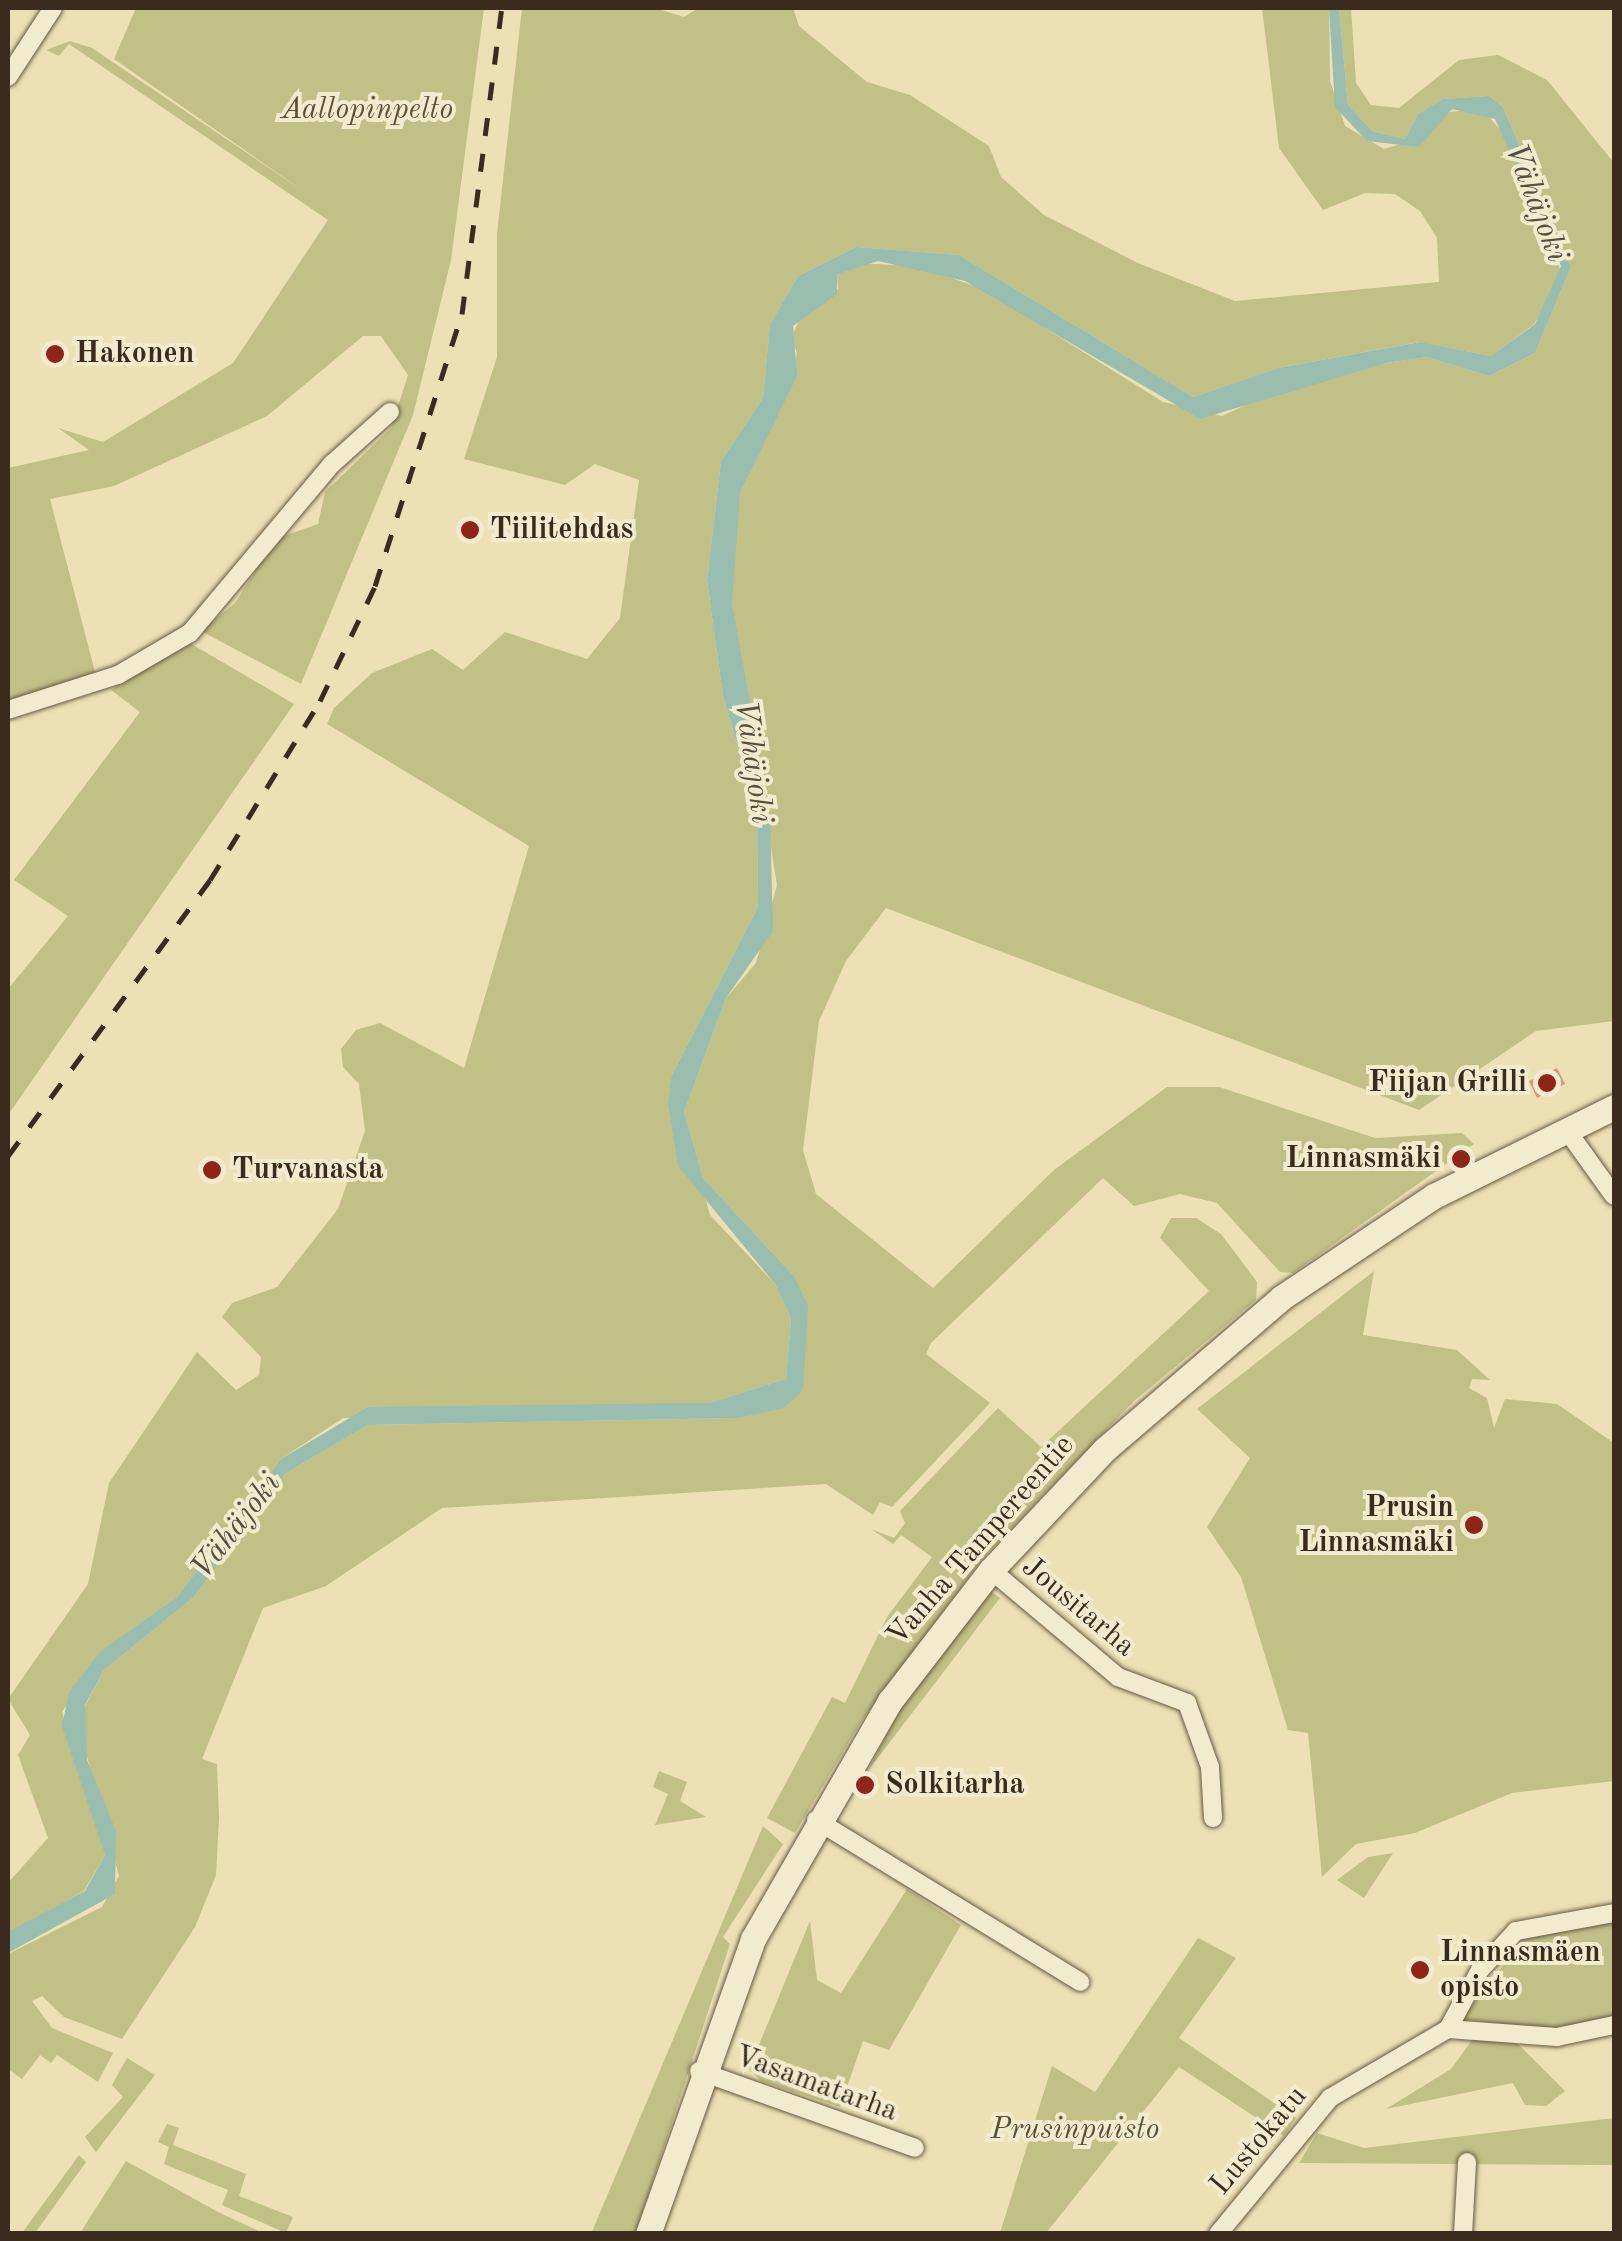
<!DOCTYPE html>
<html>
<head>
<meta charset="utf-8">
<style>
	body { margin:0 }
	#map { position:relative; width:1622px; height:2241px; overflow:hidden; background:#ece0b4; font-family:"Old Standard TT",serif }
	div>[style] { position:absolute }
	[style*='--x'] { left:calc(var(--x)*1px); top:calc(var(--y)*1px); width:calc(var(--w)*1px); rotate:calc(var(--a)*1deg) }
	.green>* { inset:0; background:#c0c087 }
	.water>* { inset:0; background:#99bdae }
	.building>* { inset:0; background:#d99887 }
	.roads { filter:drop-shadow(0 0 2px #675844) drop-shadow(0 0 2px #675844) }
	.minor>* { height:18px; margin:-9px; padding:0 9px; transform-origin:9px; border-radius:9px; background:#f3ebce }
	.secondary>* { height:25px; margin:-12.5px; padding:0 12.5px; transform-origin:12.5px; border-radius:12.5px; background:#f3ebce }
	.rail>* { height:5px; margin-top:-2.5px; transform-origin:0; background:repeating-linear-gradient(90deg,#3b2b1e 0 18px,transparent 0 36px) }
	.dots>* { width:28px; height:28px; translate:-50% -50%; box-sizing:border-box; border:5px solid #f3ebce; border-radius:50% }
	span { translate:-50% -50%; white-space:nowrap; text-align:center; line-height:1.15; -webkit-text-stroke:8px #f3ebce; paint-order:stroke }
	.park-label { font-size:30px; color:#5c5038; font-style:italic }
	.poi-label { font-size:30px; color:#3b2b1e; font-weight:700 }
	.left { translate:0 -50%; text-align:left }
	.right { translate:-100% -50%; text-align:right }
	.street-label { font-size:30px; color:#3b2b1e }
	.water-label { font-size:32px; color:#525042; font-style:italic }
	.frame { position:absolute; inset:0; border:10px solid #3b2b1e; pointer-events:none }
</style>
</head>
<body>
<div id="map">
	<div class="green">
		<i style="clip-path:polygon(136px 8px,484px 8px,451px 260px,413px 415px,301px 684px,201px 631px,235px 603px,275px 539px,318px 524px,325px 492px,391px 428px,408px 375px,381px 336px,363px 336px,267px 416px,114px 486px,50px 499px,95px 672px,8px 704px,8px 468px,89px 450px,58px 428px,103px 442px,233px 363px,328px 220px,69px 44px,59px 56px,46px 50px,70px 41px,92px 48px,306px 193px,114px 59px)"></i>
		<i style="clip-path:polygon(522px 8px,655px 8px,684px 17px,698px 8px,793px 8px,799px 26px,867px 82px,910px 95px,989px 146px,1001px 177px,1044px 215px,1138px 263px,1235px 301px,1439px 282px,1437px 238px,1420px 211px,1395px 194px,1365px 193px,1323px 210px,1279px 148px,1262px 8px,1329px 8px,1330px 81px,1345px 126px,1384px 149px,1428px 136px,1439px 113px,1482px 109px,1505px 135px,1545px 217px,1562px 276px,1534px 324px,1491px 356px,1419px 342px,1278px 368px,1193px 397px,959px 255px,856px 247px,798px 276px,770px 324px,763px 398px,721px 461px,707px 581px,723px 695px,757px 815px,758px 907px,672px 1075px,710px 1215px,775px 1284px,791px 1318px,786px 1379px,709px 1403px,343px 1418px,281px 1459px,177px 1597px,103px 1651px,62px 1712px,105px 1855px,84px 1891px,8px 1934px,8px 1883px,48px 1838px,18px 1755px,30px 1735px,8px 1699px,88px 1584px,109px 1483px,197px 1352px,236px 1390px,259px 1375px,261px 1357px,222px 1317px,232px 1303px,277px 1287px,338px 1209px,365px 1131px,359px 1084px,343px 1067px,341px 1049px,356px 1030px,380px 1023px,464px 1068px,529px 846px,327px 724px,334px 708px,372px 673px,432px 649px,463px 670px,505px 632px,587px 659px,620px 618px,639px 480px,595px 464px,565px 485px,464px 459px,497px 357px,497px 234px)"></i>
		<i style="clip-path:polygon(1339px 8px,1351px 8px,1356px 83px,1371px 105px,1399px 108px,1459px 60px,1498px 55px,1547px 80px,1614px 163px,1614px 1021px,1536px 1031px,1419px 1110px,886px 908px,846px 961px,819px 1021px,803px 1150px,816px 1194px,933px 1288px,1054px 1170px,1167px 1087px,1219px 1087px,1375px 1138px,1462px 1133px,1474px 1144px,1293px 1273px,1280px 1272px,1217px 1203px,1180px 1194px,1134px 1206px,1103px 1178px,931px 1343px,926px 1354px,990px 1403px,892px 1507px,880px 1502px,873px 1515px,826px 1484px,442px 1508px,326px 1586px,263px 1608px,202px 1759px,217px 1764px,219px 1818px,216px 1875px,195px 1927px,122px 2039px,64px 2017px,42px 1996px,32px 2001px,52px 2028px,113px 2053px,98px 2082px,57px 2055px,51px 2063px,40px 2055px,22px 2079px,8px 2069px,8px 1954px,102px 1907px,119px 1876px,81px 1734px,85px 1706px,104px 1670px,194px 1597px,286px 1473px,368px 1425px,737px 1418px,803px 1390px,794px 1276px,703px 1178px,684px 1112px,726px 998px,756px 963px,777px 885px,732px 603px,733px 541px,740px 493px,789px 388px,797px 353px,791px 338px,803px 312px,838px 289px,837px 274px,855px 263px,918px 266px,983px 289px,1163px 402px,1222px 416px,1278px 390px,1386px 363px,1427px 357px,1489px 376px,1535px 353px,1571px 267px,1503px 107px,1489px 96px,1442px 99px,1418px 114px,1405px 139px,1372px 131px,1348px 105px)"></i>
		<i style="clip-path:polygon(188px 642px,294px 704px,8px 1115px,8px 989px,68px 916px,14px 880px,140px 712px,111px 690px)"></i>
		<i style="clip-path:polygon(1171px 1218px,1196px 1218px,1221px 1234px,1257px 1282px,1256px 1300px,1134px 1401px,983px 1558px,862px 1720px,795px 1833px,767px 1818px,832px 1697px,845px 1703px,887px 1617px,932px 1557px,901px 1535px,893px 1544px,871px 1529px,894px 1538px,905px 1523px,900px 1511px,998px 1408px,1041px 1447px,1209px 1291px,1160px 1238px)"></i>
		<i style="clip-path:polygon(1374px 1271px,1363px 1335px,1457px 1350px,1490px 1380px,1472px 1379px,1469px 1388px,1487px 1398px,1494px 1428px,1505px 1399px,1557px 1404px,1614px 1443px,1614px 1781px,1512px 1793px,1415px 1833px,1356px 1844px,1322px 1877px,1308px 1733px,1288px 1730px,1241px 1577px,1207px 1527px,1250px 1458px,1197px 1409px)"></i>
		<i style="clip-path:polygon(990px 1591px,1000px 1598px,867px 1772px,905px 1700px)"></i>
		<i style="clip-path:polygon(659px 1771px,687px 1782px,680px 1801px,706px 1817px,655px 1825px,668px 1794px,653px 1787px)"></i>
		<i style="clip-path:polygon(763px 1826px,783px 1844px,723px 1937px,730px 1944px,636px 2233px,591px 2234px)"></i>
		<i style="clip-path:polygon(1393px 1853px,1364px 1898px,1337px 1880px,1368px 1857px)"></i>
		<i style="clip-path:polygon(907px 1889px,961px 1925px,889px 2050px,863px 2041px,840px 2107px,761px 2081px,749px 2069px,810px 1921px,817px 1980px,841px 1993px)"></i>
		<i style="clip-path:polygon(1614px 1921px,1614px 2020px,1553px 2031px,1461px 2019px,1527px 1935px)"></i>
		<i style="clip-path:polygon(1198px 1938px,1236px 1958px,1179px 2038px,1296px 2118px,1284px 2136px,1179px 2067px,1046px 2233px,1000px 2233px,1052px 2066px,1095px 2092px)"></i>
		<i style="clip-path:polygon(1473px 2039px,1514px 2040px,1565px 2091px,1546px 2106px,1525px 2105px,1513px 2083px,1386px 2109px,1451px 2069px)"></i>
		<i style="clip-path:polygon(127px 2058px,155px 2075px,96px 2152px,85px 2137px,123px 2097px,112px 2085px)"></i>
		<i style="clip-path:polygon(1614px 2118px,1614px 2165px,1299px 2163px,1317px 2133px,1364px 2148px)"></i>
		<i style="clip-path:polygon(167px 2124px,179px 2128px,173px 2145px,246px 2174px,239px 2196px,293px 2217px,286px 2233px,222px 2205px,228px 2190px,164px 2164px,169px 2147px,158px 2142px)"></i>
		<i style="clip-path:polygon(79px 2155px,86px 2162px,35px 2233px,22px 2233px)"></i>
		<i style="clip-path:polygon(126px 2161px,218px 2212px,263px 2233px,80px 2233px)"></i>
	</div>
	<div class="water">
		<i style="clip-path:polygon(1329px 8px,1339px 8px,1348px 105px,1372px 131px,1405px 139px,1418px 114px,1442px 99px,1489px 96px,1503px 107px,1571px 267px,1535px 353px,1489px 376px,1427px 357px,1386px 363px,1200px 419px,965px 281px,878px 261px,837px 274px,837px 294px,793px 326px,797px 376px,740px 493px,732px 603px,770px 813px,773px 931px,726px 998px,684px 1112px,703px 1178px,794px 1276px,808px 1306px,803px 1390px,784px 1408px,737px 1418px,368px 1425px,286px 1473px,194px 1597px,104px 1670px,85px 1705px,87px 1760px,116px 1831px,115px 1894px,8px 1953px,8px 1932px,85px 1891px,105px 1855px,62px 1726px,69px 1692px,100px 1652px,177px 1597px,281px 1459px,368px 1407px,709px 1403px,786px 1379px,791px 1318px,775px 1284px,678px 1166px,668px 1102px,672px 1075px,758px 907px,757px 815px,723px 695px,707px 581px,721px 461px,763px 398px,770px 324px,798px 276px,856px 247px,959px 255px,1193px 397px,1278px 368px,1420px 342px,1491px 356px,1535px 324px,1561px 266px,1495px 119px,1452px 109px,1419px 147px,1367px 141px,1335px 107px)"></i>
	</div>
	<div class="building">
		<i style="clip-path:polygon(1557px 1068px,1565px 1084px,1537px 1098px,1529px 1081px)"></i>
	</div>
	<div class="roads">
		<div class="minor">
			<i style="--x:8;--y:77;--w:82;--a:-56.9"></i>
			<i style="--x:8;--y:710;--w:115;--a:-17.7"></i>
			<i style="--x:118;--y:675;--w:83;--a:-30.3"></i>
			<i style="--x:190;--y:633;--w:221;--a:-50"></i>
			<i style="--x:332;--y:464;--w:78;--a:-41.9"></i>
			<i style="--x:1566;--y:1129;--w:82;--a:54.4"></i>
			<i style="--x:991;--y:1570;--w:166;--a:40.1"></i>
			<i style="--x:1118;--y:1677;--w:74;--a:20.6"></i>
			<i style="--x:1187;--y:1703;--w:68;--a:70.2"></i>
			<i style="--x:1210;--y:1767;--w:51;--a:86.6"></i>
			<i style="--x:816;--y:1820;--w:310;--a:31.5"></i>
			<i style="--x:1614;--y:1913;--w:100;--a:169.6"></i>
			<i style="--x:1516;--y:1931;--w:53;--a:132.7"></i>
			<i style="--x:1480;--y:1970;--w:67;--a:118.5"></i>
			<i style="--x:1448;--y:2029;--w:109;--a:4.2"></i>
			<i style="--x:1557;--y:2037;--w:58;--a:-11.9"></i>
			<i style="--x:699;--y:2071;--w:229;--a:19.6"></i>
			<i style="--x:1218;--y:2234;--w:176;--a:-50.5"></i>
			<i style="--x:1330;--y:2098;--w:137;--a:-30.3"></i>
			<i style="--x:1463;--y:2234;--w:72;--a:-86.8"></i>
		</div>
		<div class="secondary">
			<i style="--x:648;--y:2234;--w:313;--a:-70.4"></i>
			<i style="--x:753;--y:1939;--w:275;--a:-60.1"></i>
			<i style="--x:890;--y:1701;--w:165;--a:-52.4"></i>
			<i style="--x:991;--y:1570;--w:166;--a:-46.7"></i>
			<i style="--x:1105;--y:1449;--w:232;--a:-40.6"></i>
			<i style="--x:1281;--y:1298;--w:184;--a:-33.7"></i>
			<i style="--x:1434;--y:1196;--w:201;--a:-26.3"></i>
		</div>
	</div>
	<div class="rail">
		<i style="--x:8;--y:1156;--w:342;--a:-53.8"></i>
		<i style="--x:210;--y:880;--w:210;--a:-58.4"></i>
		<i style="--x:320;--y:701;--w:127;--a:-64.4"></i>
		<i style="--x:375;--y:586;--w:286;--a:-72.3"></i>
		<i style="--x:462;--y:314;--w:309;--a:-82.6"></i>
	</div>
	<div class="dots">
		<i style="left:55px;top:354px;background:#8f2418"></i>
		<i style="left:470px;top:530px;background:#8f2418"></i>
		<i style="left:1547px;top:1083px;background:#8f2418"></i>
		<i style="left:1461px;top:1159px;background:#8f2418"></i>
		<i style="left:212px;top:1170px;background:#8f2418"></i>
		<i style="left:1474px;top:1525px;background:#8f2418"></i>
		<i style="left:865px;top:1785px;background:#8f2418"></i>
		<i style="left:1420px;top:1970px;background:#8f2418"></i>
	</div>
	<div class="park-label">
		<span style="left:367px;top:110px">Aallopinpelto</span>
		<span style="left:1075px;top:2130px">Prusinpuisto</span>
	</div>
	<div class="poi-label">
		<span class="left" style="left:75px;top:354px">Hakonen</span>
		<span class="left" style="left:490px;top:530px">Tiilitehdas</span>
		<span class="right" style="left:1527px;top:1083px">Fiijan Grilli</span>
		<span class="right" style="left:1441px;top:1159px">Linnasmäki</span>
		<span class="left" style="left:232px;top:1170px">Turvanasta</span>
		<span class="right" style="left:1454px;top:1525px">Prusin<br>Linnasmäki</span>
		<span class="left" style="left:885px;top:1785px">Solkitarha</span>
		<span class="left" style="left:1440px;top:1970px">Linnasmäen<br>opisto</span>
	</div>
	<div class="street-label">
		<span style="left:981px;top:1541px;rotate:-49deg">Vanha Tampereentie</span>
		<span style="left:1078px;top:1607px;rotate:40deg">Jousitarha</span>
		<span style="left:816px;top:2084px;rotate:20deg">Vasamatarha</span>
		<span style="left:1259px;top:2141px;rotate:-50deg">Lustokatu</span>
	</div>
	<div class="water-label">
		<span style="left:1535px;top:203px;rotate:69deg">Vähäjoki</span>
		<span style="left:752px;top:762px;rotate:82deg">Vähäjoki</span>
		<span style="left:237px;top:1527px;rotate:-52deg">Vähäjoki</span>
	</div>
	<div class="frame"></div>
</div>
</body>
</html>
